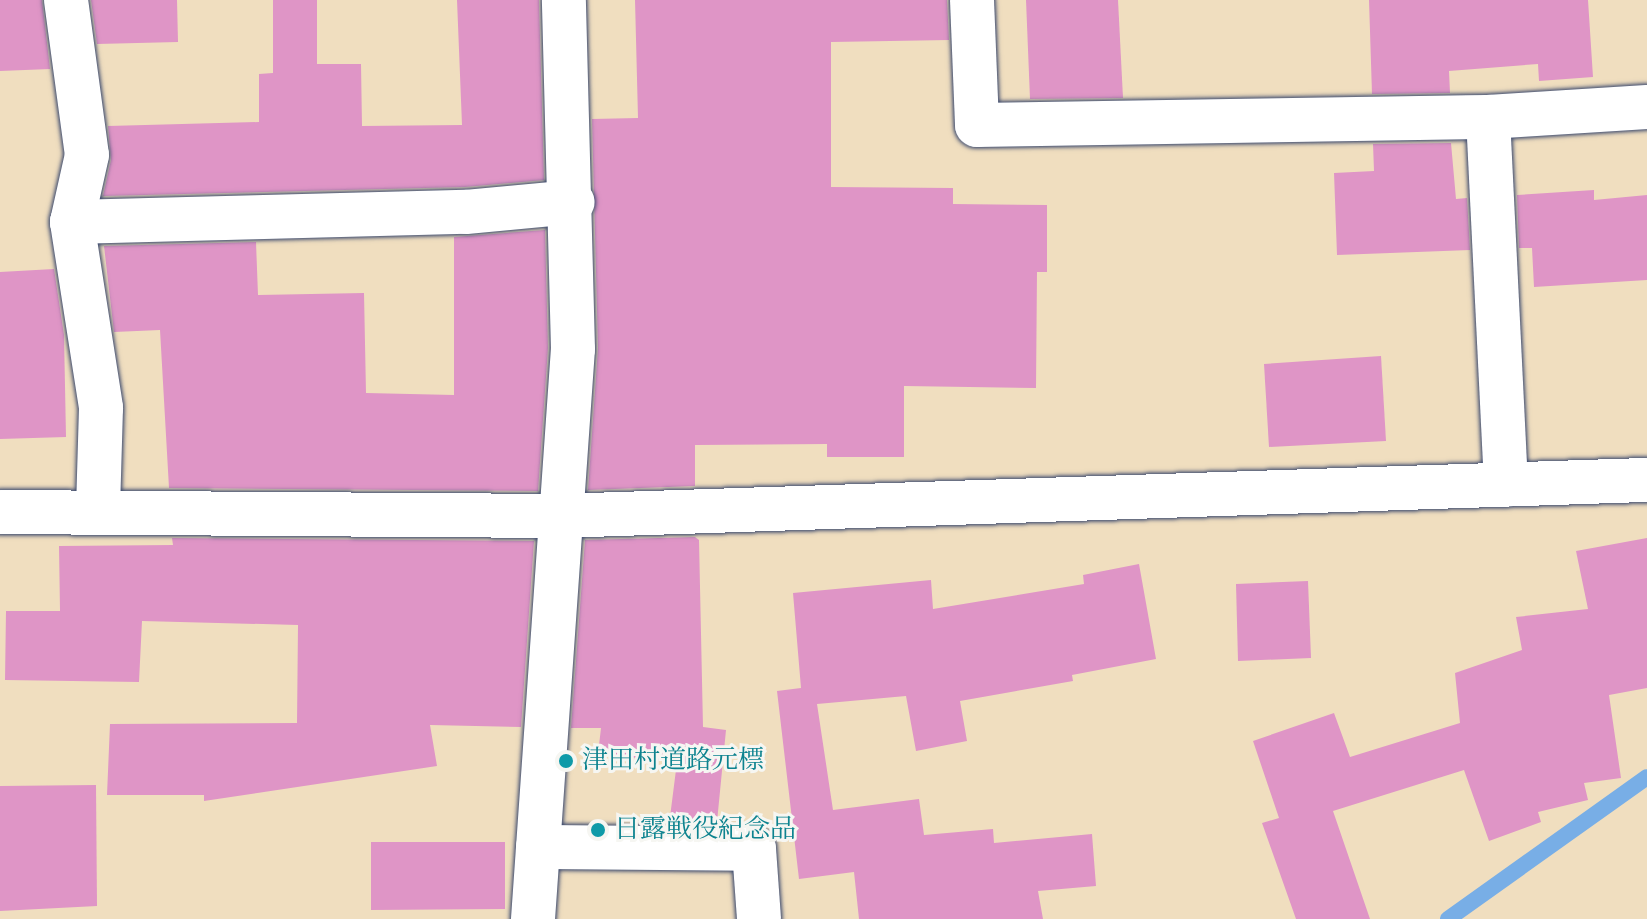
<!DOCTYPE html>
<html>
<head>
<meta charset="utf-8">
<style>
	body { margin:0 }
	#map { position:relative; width:1647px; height:919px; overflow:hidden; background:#f0debf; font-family:"IM FELL Double Pica","Noto Serif JP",serif }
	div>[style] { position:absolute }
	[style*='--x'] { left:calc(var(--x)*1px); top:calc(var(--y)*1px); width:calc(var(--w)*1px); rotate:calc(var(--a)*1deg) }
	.stream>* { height:16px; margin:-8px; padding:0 8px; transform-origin:8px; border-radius:8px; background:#78aee6 }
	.building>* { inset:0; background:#df95c6 }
	.roads { filter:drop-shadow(0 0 2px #3b496d) drop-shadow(0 0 2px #3b496d) }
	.minor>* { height:44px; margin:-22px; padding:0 22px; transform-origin:22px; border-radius:22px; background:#fff }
	.dots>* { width:22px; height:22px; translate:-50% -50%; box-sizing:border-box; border:4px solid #f6f6f2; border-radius:50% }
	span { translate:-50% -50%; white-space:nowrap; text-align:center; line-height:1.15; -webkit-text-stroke:6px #f6f6f2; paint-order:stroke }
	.culture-label { font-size:26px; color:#0d838f }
	.left { translate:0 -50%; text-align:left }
</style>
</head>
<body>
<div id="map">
	<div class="stream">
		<i style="--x:1448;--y:919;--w:244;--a:-35.5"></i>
	</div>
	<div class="building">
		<i style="clip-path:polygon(0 0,42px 0,50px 69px,0 71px)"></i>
		<i style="clip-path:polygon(91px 0,177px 0,178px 42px,97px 44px)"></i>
		<i style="clip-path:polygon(273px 0,317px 0,317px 64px,361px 64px,362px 126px,462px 125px,457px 0,539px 0,544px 180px,465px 187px,103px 196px,111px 160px,108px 126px,259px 122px,259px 74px,273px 73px)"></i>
		<i style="clip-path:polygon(635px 0,947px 0,949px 40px,831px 42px,831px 187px,953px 188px,953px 204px,1047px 205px,1047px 272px,1037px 272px,1036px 388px,904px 386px,904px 457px,827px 457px,827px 444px,695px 445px,695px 486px,588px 490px,598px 348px,592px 119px,638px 118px)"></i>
		<i style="clip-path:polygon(1026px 0,1118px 0,1123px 98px,1030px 99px)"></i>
		<i style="clip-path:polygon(1369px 0,1588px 0,1593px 77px,1539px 81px,1538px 64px,1449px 71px,1450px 93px,1372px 94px)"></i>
		<i style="clip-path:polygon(1451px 143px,1456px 199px,1467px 198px,1470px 250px,1337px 255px,1334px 173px,1374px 171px,1373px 144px)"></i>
		<i style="clip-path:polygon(1594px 190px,1594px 200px,1647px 195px,1647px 280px,1534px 287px,1532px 248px,1519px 248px,1517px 195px)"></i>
		<i style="clip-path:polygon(545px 230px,548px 348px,538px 491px,169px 488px,160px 330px,114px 332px,104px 246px,256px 242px,258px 295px,364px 293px,366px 393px,454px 395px,454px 237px)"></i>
		<i style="clip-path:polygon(54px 269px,64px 335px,66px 437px,0 439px,0 272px)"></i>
		<i style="clip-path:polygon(1381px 356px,1386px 441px,1269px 447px,1264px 364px)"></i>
		<i style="clip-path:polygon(695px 537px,699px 540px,703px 727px,726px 730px,717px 822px,670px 817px,677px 762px,598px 754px,601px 728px,571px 728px,585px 540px)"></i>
		<i style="clip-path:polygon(172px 538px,534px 541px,521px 727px,430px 725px,437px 766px,204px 801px,204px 795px,107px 795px,110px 724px,297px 723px,298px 625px,142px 621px,139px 682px,5px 680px,6px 611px,60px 611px,59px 546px,173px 545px)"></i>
		<i style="clip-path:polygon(1647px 538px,1647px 688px,1609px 695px,1621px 778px,1584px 783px,1588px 800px,1538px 812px,1541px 822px,1489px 841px,1464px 770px,1333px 811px,1370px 919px,1296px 919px,1262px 823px,1279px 818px,1253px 741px,1334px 713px,1350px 757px,1460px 723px,1455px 673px,1522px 650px,1516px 617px,1588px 609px,1576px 551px)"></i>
		<i style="clip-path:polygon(1139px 564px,1156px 659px,1072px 675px,1073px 681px,960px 701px,967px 741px,916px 751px,906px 696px,817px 704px,833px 810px,919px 799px,924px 835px,993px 829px,994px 843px,1092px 834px,1096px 886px,1038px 891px,1043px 919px,859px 919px,854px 872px,799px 879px,777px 691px,801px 688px,793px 593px,931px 580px,933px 609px,1084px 584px,1083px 575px)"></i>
		<i style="clip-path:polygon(1308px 581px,1311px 658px,1238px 661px,1236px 584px)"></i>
		<i style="clip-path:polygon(96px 785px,97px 906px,0 911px,0 786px)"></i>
		<i style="clip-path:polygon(371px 842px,505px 842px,505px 909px,371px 910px)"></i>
	</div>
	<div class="roads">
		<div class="minor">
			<i style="--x:66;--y:0;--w:156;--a:82.3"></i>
			<i style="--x:87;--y:155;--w:69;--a:102.6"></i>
			<i style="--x:72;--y:222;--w:188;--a:81.1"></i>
			<i style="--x:101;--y:408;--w:104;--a:91.7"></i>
			<i style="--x:972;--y:0;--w:125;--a:87.7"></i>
			<i style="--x:977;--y:125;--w:511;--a:-0.9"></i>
			<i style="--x:1488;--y:117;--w:159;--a:-3.6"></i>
			<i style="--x:1488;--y:117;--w:368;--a:87.2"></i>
			<i style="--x:72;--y:222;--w:394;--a:-1.5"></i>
			<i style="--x:466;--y:212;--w:107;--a:-5.3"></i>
			<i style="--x:0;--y:512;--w:559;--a:0.41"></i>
			<i style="--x:559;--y:516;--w:1089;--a:-1.9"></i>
			<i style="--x:538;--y:847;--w:216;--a:0.5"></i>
			<i style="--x:754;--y:849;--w:70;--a:85.9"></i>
			<i style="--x:533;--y:919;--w:571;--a:-85.99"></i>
			<i style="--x:573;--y:349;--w:349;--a:-91.5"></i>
		</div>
	</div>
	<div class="dots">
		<i style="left:566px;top:761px;background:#0f9aa8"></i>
		<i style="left:598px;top:830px;background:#0f9aa8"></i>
	</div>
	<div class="culture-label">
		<span class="left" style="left:582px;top:761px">津田村道路元標</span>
		<span class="left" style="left:614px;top:830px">日露戦役紀念品</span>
	</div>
</div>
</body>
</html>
